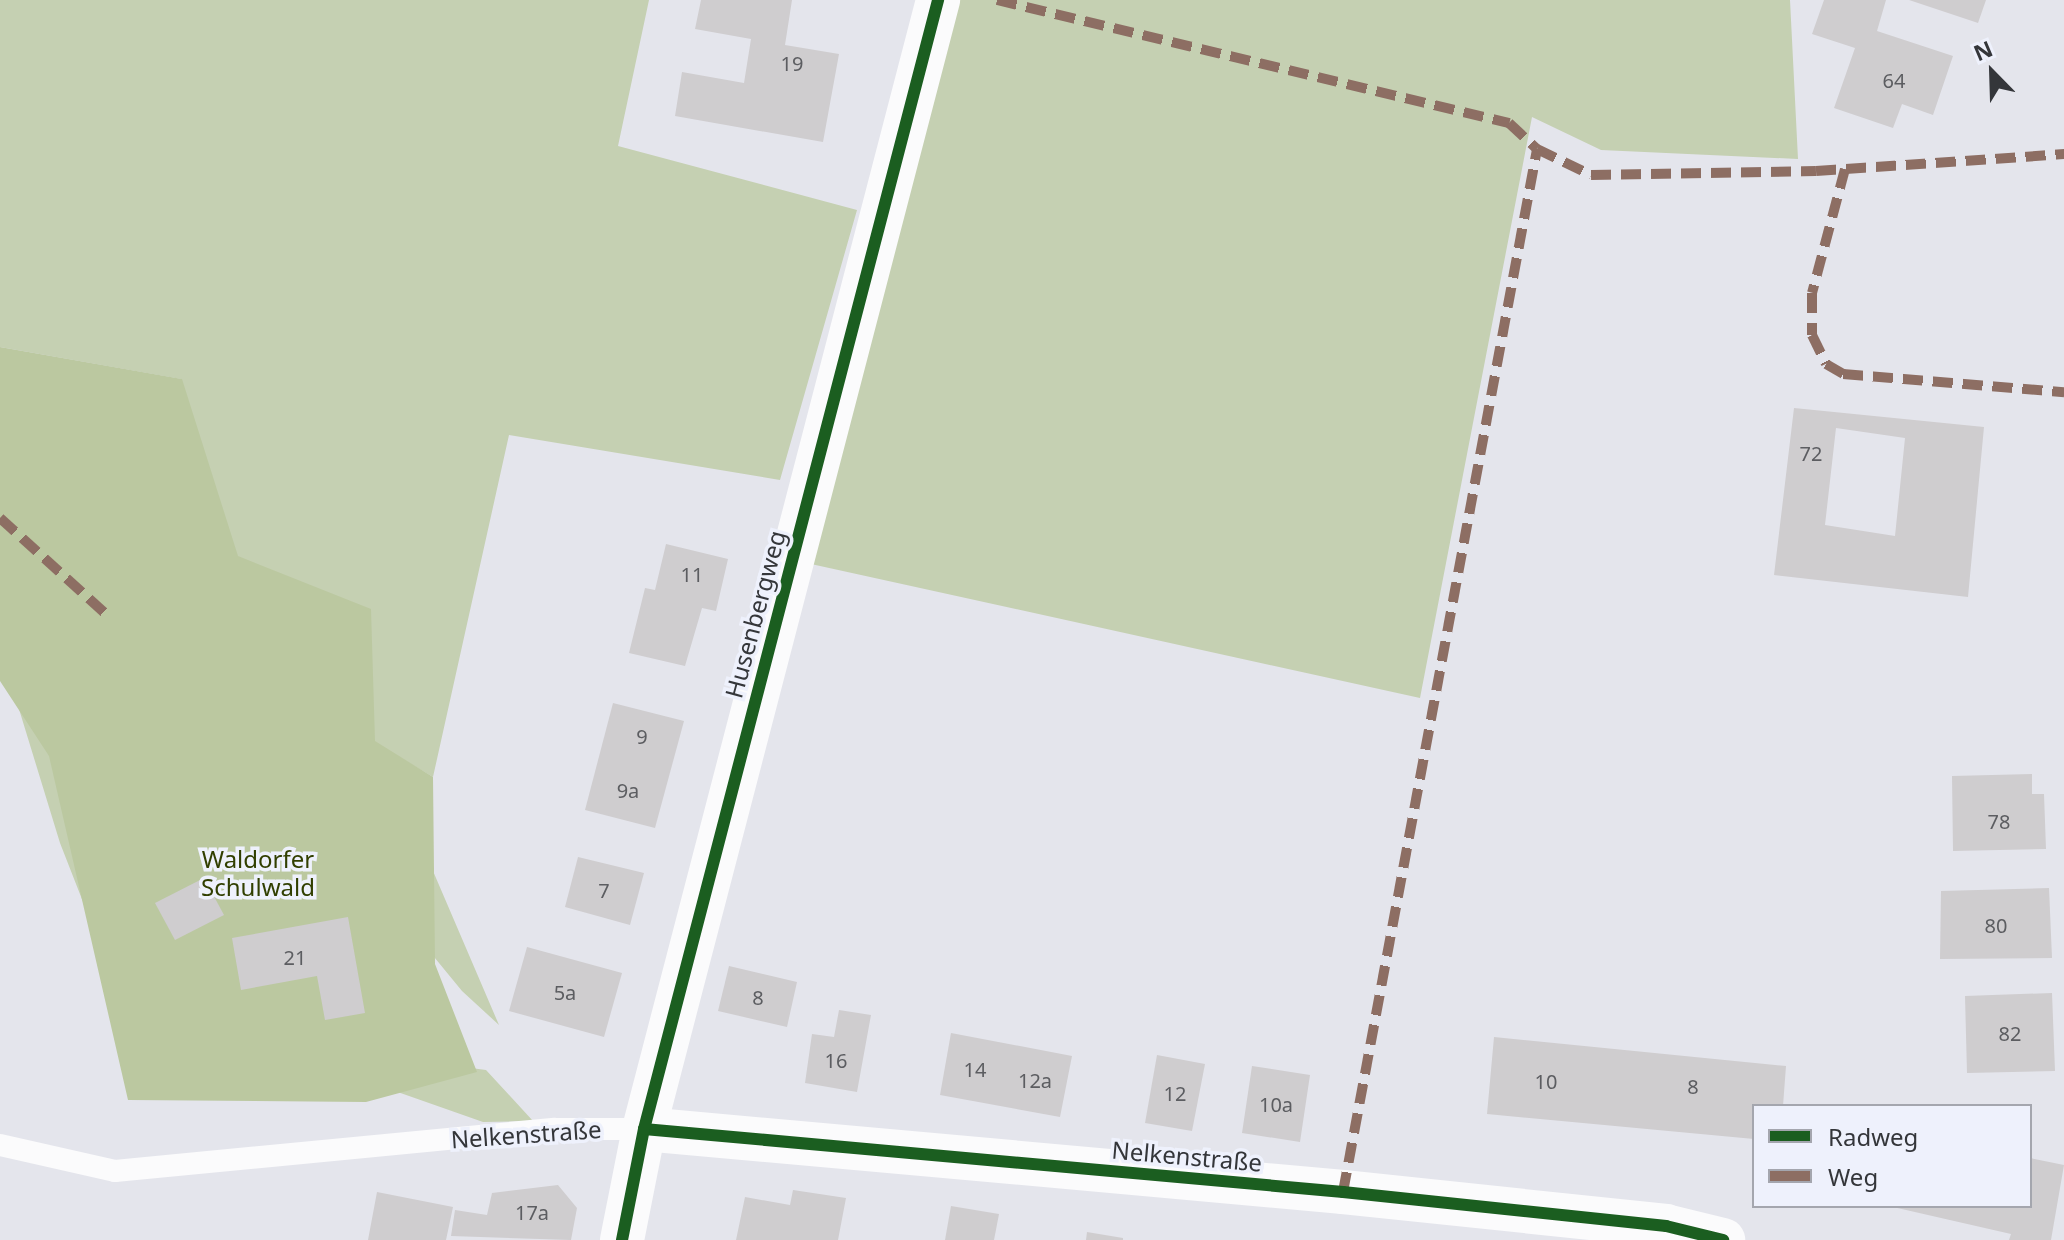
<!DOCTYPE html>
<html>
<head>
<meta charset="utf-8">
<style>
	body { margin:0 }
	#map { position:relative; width:2064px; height:1240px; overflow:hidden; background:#e4e5ec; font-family:"Noto Sans",sans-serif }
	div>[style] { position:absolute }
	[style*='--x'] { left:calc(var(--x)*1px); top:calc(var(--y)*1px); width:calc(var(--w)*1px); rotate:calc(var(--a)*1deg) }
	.green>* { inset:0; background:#c5d0b2 }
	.forest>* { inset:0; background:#bbc8a0 }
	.building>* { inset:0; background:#cfcdcf }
	.lane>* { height:22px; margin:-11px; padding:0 11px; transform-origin:11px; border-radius:11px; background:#fbfbfc }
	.street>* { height:44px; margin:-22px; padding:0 22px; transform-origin:22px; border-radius:22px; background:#fbfbfc }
	.quiet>* { height:10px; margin-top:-5px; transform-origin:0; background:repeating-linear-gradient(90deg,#8d6e63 0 20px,transparent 0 30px) }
	.cycleway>* { height:12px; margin:-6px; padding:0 6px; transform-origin:6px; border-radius:6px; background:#1b5e20 }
	span { translate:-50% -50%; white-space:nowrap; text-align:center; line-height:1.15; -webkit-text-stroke:7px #eef1fc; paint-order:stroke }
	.number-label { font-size:20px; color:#5c5d61 }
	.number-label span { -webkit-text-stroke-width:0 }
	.street-label { font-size:24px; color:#34363a }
	.park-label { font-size:24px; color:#313f01 }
	.legend { position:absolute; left:1752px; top:1104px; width:280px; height:104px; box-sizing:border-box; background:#eef1fc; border:2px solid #a4a6ae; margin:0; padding:10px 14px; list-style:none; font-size:24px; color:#34363a }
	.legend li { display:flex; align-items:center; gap:16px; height:40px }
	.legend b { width:40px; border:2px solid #a4a6ae }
	.north { position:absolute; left:1952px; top:32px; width:80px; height:80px; -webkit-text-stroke:6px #eef1fc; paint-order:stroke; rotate:337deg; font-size:22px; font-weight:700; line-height:32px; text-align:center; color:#34363a }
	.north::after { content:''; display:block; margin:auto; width:28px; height:36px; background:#34363a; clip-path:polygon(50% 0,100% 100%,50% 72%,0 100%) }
</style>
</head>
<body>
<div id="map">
	<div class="green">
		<i style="clip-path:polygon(0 0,649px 0,618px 146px,857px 210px,780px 480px,509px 435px,433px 777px,379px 745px,499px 1025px,462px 991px,352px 857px,433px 1063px,486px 1070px,533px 1121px,483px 1122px,119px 994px,60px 843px,0 647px,181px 379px,0 347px)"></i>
		<i style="clip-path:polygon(959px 0,1790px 0,1798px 159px,1601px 150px,1532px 117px,1420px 698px,811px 564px)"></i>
	</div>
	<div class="forest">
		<i style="clip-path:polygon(0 347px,182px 379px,238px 556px,371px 609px,375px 741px,433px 777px,435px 964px,477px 1072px,366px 1102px,128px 1100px,49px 756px,0 681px)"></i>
	</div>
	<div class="building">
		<i style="clip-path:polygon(701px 0,792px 0,785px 45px,839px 54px,823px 142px,675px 116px,682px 72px,744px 83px,751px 39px,695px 29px)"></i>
		<i style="clip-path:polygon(1824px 0,1886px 0,1877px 31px,1953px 56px,1933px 115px,1902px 104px,1893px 128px,1834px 108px,1855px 48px,1812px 34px)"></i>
		<i style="clip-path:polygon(1909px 0,1986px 0,1978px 23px)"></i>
		<i style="clip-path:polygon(evenodd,1794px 408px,1984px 427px,1968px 597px,1774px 575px,1794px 408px,1836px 428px,1905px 438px,1895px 536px,1825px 525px,1836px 428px)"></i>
		<i style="clip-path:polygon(666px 544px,728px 559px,716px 611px,702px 608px,685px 666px,629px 653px,645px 588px,655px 590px)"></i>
		<i style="clip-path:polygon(613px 703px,684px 721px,655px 828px,585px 810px)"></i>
		<i style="clip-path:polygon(2032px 774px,2032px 794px,2044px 794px,2046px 849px,1953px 851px,1952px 776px)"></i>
		<i style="clip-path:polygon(578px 857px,644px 873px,630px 925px,565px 907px)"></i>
		<i style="clip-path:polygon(204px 878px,224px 915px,175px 940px,155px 903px)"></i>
		<i style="clip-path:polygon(2049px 888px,2052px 958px,1940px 959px,1941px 891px)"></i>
		<i style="clip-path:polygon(348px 917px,365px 1013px,325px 1020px,317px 976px,241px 990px,232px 938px)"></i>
		<i style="clip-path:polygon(527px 947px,622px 973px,604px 1037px,509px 1011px)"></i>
		<i style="clip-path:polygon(729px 966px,797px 982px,787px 1027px,718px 1011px)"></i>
		<i style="clip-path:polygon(2052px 993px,2055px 1071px,1967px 1073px,1965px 996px)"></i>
		<i style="clip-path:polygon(839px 1010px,871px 1015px,857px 1092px,805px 1083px,812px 1034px,834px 1037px)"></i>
		<i style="clip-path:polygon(951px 1033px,1072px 1056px,1060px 1117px,940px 1095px)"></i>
		<i style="clip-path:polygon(1494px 1037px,1786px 1066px,1783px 1106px,1754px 1106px,1754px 1139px,1487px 1114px)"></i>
		<i style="clip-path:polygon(1157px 1055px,1205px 1064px,1192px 1131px,1145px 1123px)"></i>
		<i style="clip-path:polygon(1252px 1066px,1310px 1075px,1300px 1142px,1242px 1133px)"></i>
		<i style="clip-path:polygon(2030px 1158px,2064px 1165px,2051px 1240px,2009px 1240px,2011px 1234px,1893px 1207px,2030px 1206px)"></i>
		<i style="clip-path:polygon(558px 1185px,577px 1208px,571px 1240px,451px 1236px,455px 1210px,487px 1215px,492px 1193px)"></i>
		<i style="clip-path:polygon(793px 1190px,846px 1198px,838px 1240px,736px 1240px,745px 1197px,790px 1205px)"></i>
		<i style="clip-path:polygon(377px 1192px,453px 1207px,446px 1240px,368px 1240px)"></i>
		<i style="clip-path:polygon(951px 1206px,999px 1214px,994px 1240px,945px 1240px)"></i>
		<i style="clip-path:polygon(1087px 1232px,1123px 1238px,1123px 1240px,1086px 1240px)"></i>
	</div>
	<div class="lane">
		<i style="--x:0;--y:1145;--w:118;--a:12.7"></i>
		<i style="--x:115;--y:1171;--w:442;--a:-5.5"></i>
		<i style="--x:555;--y:1129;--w:89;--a:0"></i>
	</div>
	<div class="street">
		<i style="--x:644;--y:1129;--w:702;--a:5.15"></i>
		<i style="--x:1343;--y:1192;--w:325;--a:6"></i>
		<i style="--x:1666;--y:1226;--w:59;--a:13.8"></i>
		<i style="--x:622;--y:1240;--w:113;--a:-78.8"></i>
		<i style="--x:644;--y:1129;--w:1167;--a:-75.4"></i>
	</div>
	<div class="quiet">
		<i style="--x:997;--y:0;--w:527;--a:13.51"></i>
		<i style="--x:1509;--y:123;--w:38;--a:43"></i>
		<i style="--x:1537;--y:149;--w:60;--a:25.7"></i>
		<i style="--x:1591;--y:175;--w:225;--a:-1"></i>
		<i style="--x:1816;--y:171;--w:249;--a:-3.9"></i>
		<i style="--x:1845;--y:169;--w:128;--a:104.9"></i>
		<i style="--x:1812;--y:293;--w:42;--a:90"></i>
		<i style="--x:1812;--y:335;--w:32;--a:64"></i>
		<i style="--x:1826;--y:364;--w:20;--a:30"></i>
		<i style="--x:1843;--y:374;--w:222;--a:4.7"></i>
		<i style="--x:0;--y:518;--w:147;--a:42.2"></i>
		<i style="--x:1343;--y:1192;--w:1061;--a:-79.46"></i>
	</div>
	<div class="cycleway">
		<i style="--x:644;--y:1129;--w:702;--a:5.15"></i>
		<i style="--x:1343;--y:1192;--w:325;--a:6"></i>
		<i style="--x:1666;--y:1226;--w:59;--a:13.8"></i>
		<i style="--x:622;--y:1240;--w:113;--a:-78.8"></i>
		<i style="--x:644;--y:1129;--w:1167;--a:-75.4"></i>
	</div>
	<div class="number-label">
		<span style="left:792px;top:63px">19</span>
		<span style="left:1894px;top:80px">64</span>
		<span style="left:1811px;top:453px">72</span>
		<span style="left:692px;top:574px">11</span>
		<span style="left:642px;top:736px">9</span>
		<span style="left:628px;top:790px">9a</span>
		<span style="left:1999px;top:821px">78</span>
		<span style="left:604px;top:890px">7</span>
		<span style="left:1996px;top:925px">80</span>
		<span style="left:295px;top:957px">21</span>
		<span style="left:565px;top:992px">5a</span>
		<span style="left:758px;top:997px">8</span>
		<span style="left:2010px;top:1033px">82</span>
		<span style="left:836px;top:1060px">16</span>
		<span style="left:975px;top:1069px">14</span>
		<span style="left:1035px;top:1080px">12a</span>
		<span style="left:1546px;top:1081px">10</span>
		<span style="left:1693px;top:1086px">8</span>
		<span style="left:1175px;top:1093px">12</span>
		<span style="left:1276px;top:1104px">10a</span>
		<span style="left:532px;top:1212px">17a</span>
	</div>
	<div class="street-label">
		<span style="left:755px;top:614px;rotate:-75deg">Husenbergweg</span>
		<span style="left:526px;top:1134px;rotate:-4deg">Nelkenstraße</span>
		<span style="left:1187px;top:1156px;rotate:5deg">Nelkenstraße</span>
	</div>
	<div class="park-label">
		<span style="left:258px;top:873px">Waldorfer<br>Schulwald</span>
	</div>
	<ul class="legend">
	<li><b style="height:10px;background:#1b5e20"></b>Radweg</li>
	<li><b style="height:10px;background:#8d6e63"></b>Weg</li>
	</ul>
	<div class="north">N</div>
</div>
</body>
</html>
